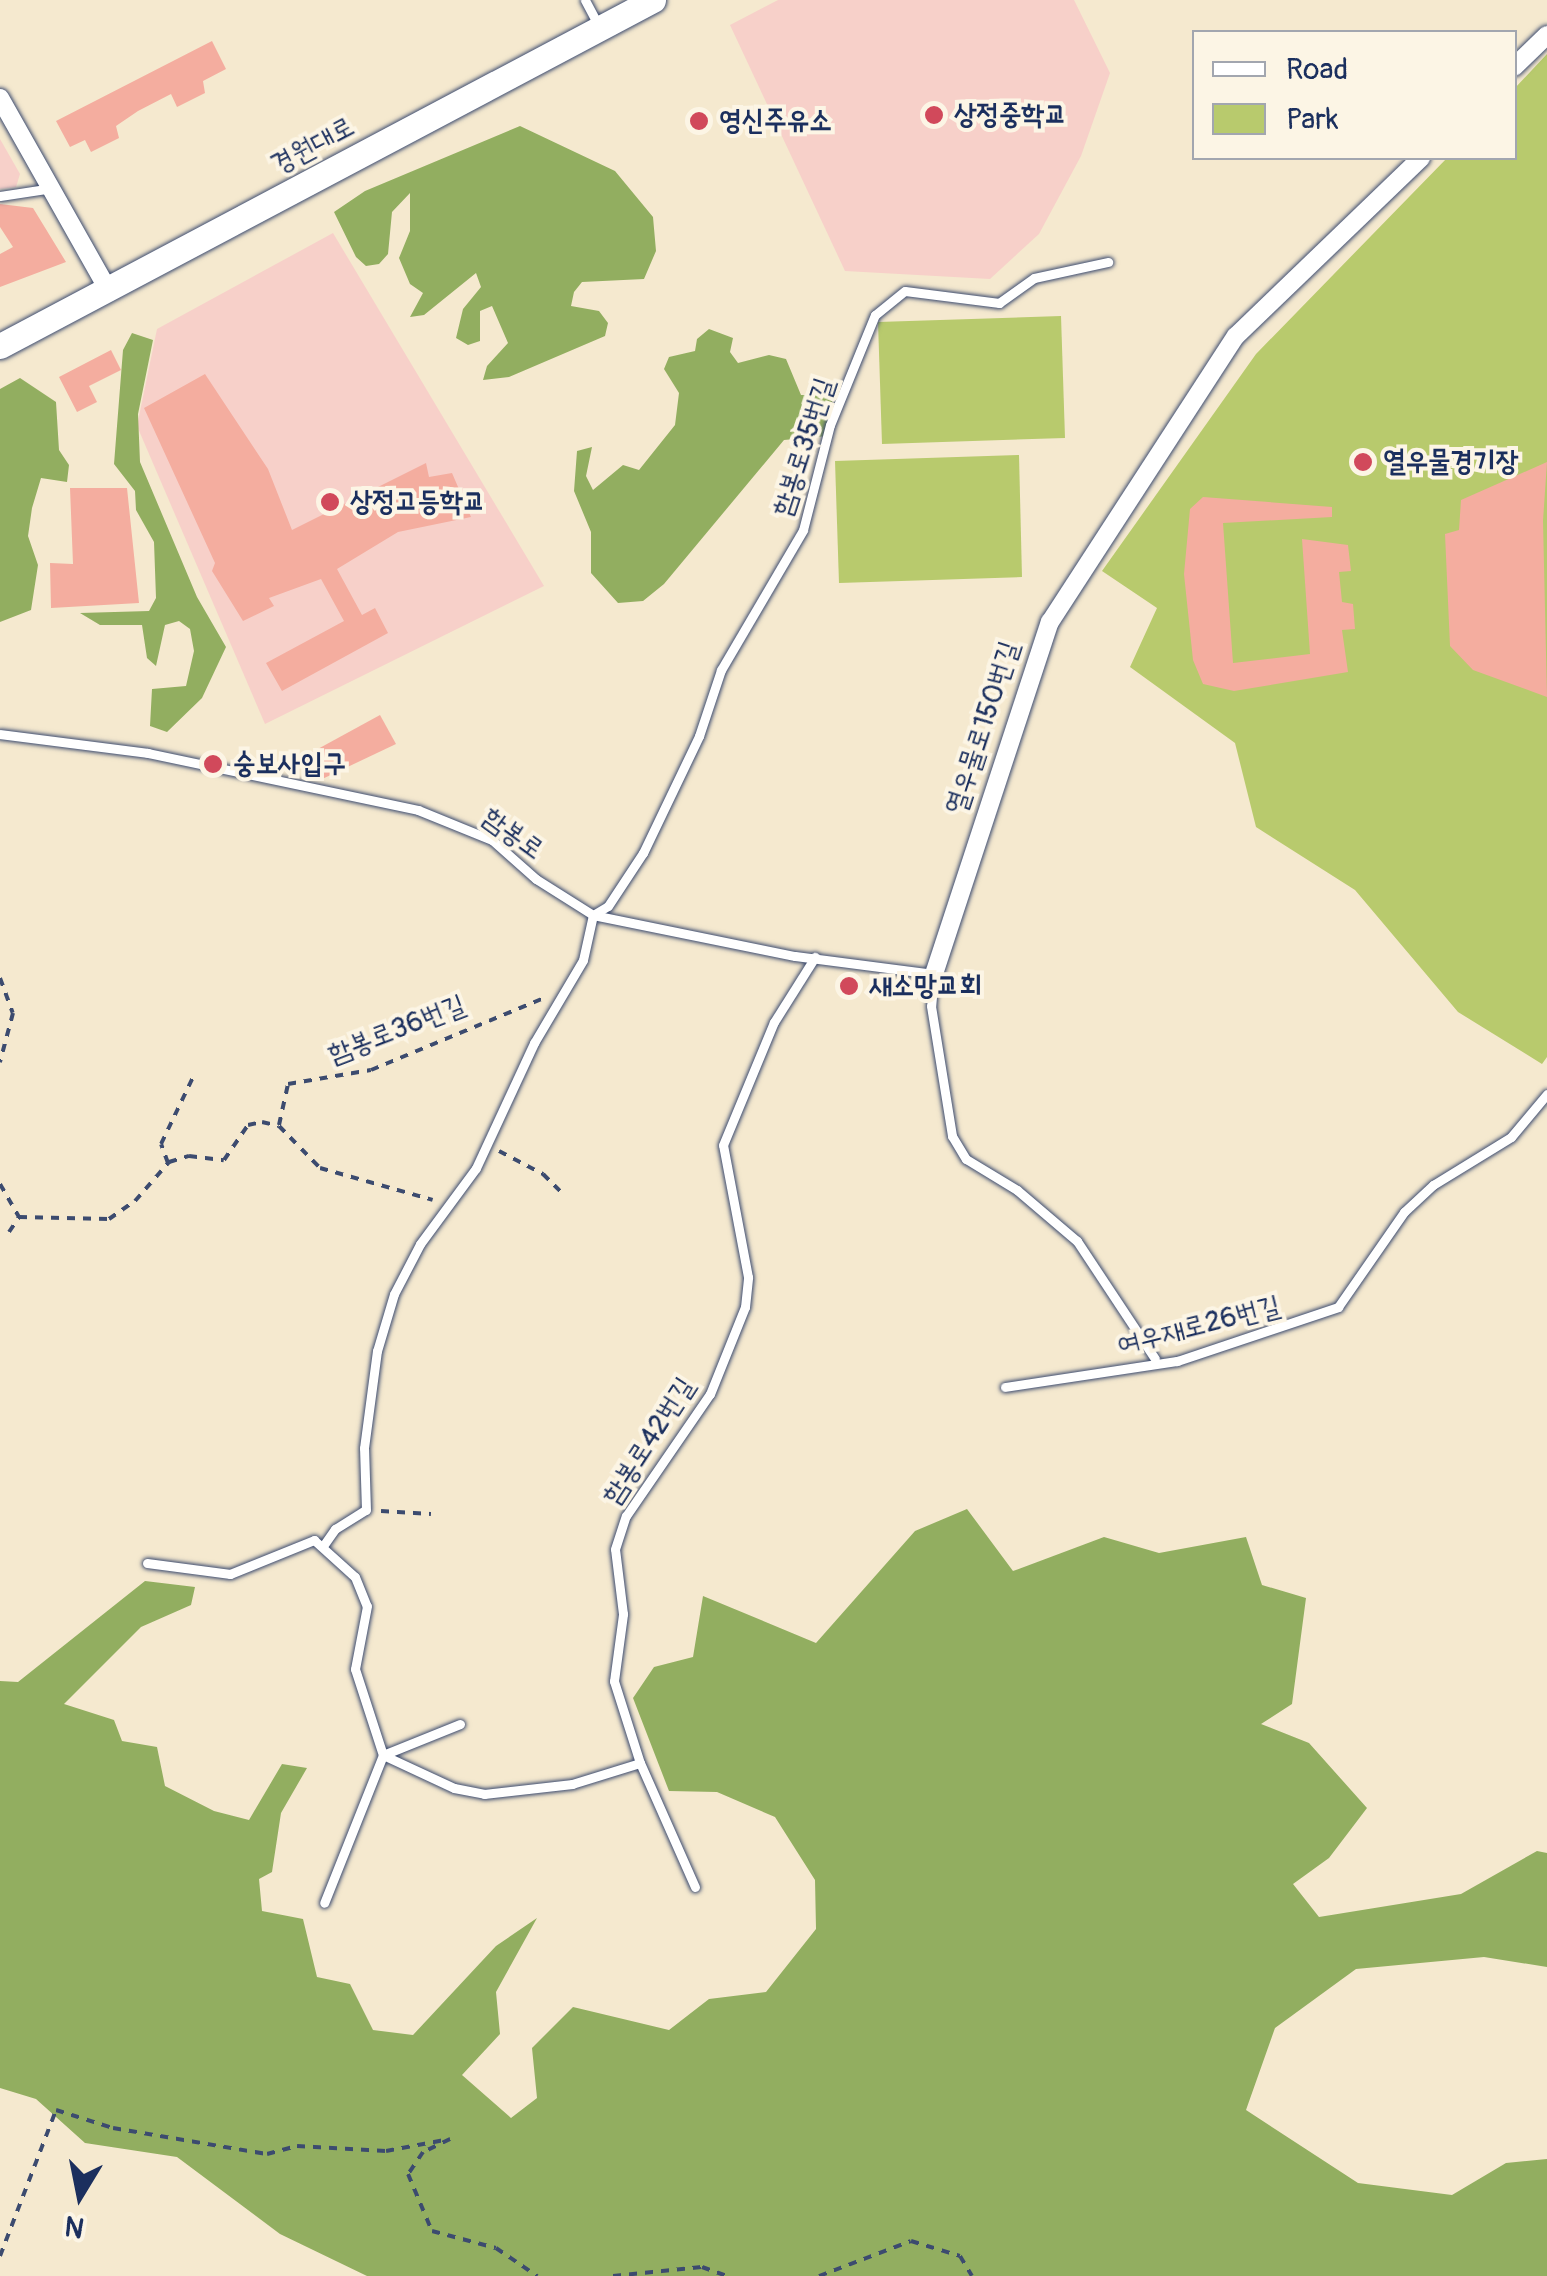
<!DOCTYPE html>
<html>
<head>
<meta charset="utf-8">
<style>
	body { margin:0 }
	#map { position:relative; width:1547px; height:2276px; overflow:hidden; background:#f5e9cf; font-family:Pangolin,"Poor Story",sans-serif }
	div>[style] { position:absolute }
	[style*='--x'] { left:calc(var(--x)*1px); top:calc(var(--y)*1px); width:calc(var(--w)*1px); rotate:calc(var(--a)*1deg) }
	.built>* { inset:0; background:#f7d0c9 }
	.green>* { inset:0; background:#b8ca6d }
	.forest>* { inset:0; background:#92ae60 }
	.building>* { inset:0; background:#f4ad9f }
	.path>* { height:4px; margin-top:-2px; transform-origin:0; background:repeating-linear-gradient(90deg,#3c4b6f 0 8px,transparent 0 16px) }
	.roads { filter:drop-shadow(0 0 2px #3c4b6f) drop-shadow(0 0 2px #3c4b6f) }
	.service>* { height:9px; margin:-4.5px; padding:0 4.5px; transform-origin:4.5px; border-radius:4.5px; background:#fff }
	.minor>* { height:18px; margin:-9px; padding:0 9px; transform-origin:9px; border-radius:9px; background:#fff }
	.secondary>* { height:25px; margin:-12.5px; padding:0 12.5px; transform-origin:12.5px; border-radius:12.5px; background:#fff }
	.dots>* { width:28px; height:28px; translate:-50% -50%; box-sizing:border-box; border:5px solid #fcf5e5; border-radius:50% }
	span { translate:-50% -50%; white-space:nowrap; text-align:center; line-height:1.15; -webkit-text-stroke:8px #fcf5e5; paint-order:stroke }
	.poi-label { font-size:28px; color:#1b2f5e; font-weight:700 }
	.left { translate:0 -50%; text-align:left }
	.street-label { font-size:28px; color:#1b2f5e }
	.legend { position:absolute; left:1192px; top:30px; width:325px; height:130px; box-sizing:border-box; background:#fcf5e5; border:2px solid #a2a6af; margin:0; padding:12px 18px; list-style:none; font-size:30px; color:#1b2f5e }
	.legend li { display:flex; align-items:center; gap:20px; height:50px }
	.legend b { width:50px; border:2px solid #a2a6af }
	.north { position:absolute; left:30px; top:2146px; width:100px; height:100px; -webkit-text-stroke:8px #fcf5e5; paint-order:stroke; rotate:190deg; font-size:28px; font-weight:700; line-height:40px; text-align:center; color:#1b2f5e }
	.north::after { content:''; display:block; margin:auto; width:35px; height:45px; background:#1b2f5e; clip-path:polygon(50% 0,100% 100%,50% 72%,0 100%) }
</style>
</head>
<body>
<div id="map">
	<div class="built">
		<i style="clip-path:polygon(778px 0,1074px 0,1110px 73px,1081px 156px,1039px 234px,990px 279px,845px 271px,730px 25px)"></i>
		<i style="clip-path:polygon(0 139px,20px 174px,16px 187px,0 189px)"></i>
		<i style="clip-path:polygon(333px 233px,544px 586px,265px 724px,137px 426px,157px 329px)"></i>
	</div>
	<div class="green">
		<i style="clip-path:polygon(1547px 54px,1547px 1057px,1542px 1064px,1458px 1012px,1355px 890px,1256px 827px,1235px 743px,1130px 667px,1157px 608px,1102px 571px,1256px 354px,1447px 158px,1514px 158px,1515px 88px)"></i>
		<i style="clip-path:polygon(1061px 316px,1065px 438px,882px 444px,878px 322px)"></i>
		<i style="clip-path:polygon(1019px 455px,1022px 577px,839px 583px,835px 461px)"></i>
	</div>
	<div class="forest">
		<i style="clip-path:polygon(520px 126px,615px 171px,653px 217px,656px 251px,644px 279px,582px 282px,574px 292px,571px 306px,599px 311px,608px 323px,605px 336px,509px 377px,483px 380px,487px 366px,508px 343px,492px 306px,480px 311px,480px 341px,468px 345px,456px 338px,463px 309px,481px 287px,476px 273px,424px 315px,410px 317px,423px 293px,410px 284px,399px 258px,410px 231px,410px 193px,392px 212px,388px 254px,379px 264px,366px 266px,356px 257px,334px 212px,365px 191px)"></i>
		<i style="clip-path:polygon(709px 329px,733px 338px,730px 352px,738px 363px,769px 355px,786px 359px,801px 395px,826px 395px,837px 407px,827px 436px,784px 440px,664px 584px,643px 601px,618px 603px,591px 573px,591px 532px,574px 491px,577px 451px,592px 447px,586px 476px,593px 490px,623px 465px,639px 470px,675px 425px,679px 393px,664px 369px,669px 357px,695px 351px,697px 339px)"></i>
		<i style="clip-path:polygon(132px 333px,153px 340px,138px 414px,140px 462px,197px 597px,226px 647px,202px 698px,167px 732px,150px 726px,152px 689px,186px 686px,194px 651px,190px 629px,179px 621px,165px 625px,156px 666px,147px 658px,142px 625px,100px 625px,80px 613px,149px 611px,156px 598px,154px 542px,136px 510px,135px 491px,114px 464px,123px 350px)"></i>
		<i style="clip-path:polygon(20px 378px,56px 402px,59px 450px,69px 465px,67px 482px,41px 478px,32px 508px,28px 536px,38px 565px,31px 610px,0 622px,0 389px)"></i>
		<i style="clip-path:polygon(967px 1509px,1013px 1571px,1104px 1537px,1159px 1553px,1246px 1537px,1262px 1585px,1306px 1598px,1292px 1704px,1261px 1724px,1309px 1743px,1367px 1808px,1329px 1858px,1293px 1884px,1319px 1917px,1461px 1894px,1537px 1851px,1547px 1853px,1547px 1967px,1484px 1957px,1356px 1969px,1275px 2028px,1246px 2110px,1358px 2183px,1452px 2195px,1506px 2163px,1547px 2159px,1547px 2276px,367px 2276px,280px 2234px,177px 2157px,85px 2143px,36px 2099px,0 2088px,0 1681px,18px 1682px,145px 1581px,195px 1587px,191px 1605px,141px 1627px,64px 1704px,114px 1720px,122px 1741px,157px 1747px,165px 1786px,214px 1811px,249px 1820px,282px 1764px,307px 1768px,281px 1813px,272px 1872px,259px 1879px,262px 1911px,303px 1919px,317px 1977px,350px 1984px,373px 2030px,413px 2035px,496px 1946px,537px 1918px,496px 1992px,500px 2034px,462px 2075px,511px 2118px,537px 2098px,532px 2048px,573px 2007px,669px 2030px,709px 1999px,766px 1992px,816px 1929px,815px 1880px,775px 1817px,717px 1792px,669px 1791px,633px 1698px,654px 1667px,693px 1657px,703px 1596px,816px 1643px,915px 1531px)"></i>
	</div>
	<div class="building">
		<i style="clip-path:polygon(212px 41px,226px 69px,203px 81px,205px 93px,177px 107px,171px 94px,138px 111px,116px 126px,119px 138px,91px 152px,85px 140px,70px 147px,56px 121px)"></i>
		<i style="clip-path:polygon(0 204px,33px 208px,66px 262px,0 287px,0 254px,13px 247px,0 227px)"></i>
		<i style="clip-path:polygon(111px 350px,121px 370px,89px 386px,97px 402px,77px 412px,59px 377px)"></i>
		<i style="clip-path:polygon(205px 374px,268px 469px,292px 530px,426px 463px,429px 477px,452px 473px,471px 517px,398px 532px,337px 569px,362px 615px,375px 608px,388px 633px,282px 691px,266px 663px,344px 621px,321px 579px,269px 598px,274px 606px,243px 621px,212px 571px,215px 563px,144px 408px)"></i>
		<i style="clip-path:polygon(1547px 462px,1543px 521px,1547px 697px,1473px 670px,1450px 646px,1445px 534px,1459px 530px,1461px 500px)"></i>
		<i style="clip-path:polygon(70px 488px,127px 488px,139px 603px,51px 608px,50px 563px,73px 564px)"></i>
		<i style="clip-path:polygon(1203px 497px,1332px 507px,1332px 517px,1223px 523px,1233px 663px,1310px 654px,1302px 539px,1348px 545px,1351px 571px,1339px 572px,1342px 602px,1353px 604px,1355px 629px,1342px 630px,1348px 672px,1234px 691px,1203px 684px,1193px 660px,1184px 574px,1190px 509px)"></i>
		<i style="clip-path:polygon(380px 715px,396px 744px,318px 781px,305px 756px)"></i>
	</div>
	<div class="path">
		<i style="--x:0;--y:978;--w:37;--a:70"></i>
		<i style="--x:13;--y:1013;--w:51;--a:104.9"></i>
		<i style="--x:279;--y:1125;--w:42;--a:-77.6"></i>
		<i style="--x:288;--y:1084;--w:84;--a:-9.6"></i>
		<i style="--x:371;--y:1070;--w:190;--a:-22.6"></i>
		<i style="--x:499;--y:1151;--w:50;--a:27.6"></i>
		<i style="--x:543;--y:1174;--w:25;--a:45"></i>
		<i style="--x:168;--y:1163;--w:20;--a:-110"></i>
		<i style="--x:161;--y:1144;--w:79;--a:-64.4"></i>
		<i style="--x:0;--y:1184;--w:38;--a:60"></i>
		<i style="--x:9;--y:1232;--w:18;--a:-56"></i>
		<i style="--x:19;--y:1217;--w:90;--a:1.3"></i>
		<i style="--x:109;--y:1219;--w:32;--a:-35"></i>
		<i style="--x:135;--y:1201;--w:52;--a:-48.9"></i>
		<i style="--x:169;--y:1162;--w:21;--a:-17"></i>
		<i style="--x:189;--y:1156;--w:35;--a:7"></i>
		<i style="--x:224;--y:1160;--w:42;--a:-55.6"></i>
		<i style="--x:248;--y:1125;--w:14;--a:-12"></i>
		<i style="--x:262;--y:1122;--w:17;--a:13"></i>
		<i style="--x:279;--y:1126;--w:59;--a:45.7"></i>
		<i style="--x:320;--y:1168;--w:117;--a:15.8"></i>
		<i style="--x:381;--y:1511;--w:50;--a:3.4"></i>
		<i style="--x:0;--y:2256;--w:156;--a:-69"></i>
		<i style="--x:56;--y:2110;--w:60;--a:17.5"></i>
		<i style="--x:113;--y:2128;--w:156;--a:9.6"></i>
		<i style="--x:267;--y:2154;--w:31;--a:-15"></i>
		<i style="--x:297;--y:2146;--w:89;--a:3.2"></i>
		<i style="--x:386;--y:2151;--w:65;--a:-10.6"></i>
		<i style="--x:450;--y:2139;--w:30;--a:154"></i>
		<i style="--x:423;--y:2152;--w:27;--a:124"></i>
		<i style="--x:408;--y:2174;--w:62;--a:67.2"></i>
		<i style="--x:432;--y:2231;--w:66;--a:14.9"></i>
		<i style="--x:496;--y:2248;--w:50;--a:34.3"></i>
		<i style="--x:613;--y:2276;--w:89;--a:-5.8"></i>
		<i style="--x:702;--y:2267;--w:27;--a:20"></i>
		<i style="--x:819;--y:2276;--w:98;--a:-20.8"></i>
		<i style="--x:911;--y:2241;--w:51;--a:17"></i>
		<i style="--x:960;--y:2256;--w:23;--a:59"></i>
	</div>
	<div class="roads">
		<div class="service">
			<i style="--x:585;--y:0;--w:27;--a:62"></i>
			<i style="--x:0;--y:196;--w:53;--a:-8.7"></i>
			<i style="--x:0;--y:734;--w:149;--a:7.3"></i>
			<i style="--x:148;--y:753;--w:276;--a:11.9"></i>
			<i style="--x:418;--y:810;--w:80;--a:22.1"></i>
			<i style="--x:492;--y:840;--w:59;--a:41.6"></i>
			<i style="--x:536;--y:879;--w:67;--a:32.3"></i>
			<i style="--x:593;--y:915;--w:206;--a:11.5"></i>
			<i style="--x:795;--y:956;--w:140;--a:7.4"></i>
			<i style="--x:934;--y:974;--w:32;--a:95"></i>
			<i style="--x:931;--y:1006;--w:132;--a:80.8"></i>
			<i style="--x:952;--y:1136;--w:27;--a:59"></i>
			<i style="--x:966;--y:1159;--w:60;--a:31.3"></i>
			<i style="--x:1017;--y:1190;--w:79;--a:40.4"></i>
			<i style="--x:1077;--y:1241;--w:141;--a:56.5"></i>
			<i style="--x:1005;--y:1387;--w:174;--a:-8.6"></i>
			<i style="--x:1177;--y:1361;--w:170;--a:-18.5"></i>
			<i style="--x:1338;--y:1307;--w:116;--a:-55.2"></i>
			<i style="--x:1404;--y:1212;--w:40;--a:-43"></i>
			<i style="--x:1433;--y:1185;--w:92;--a:-31.6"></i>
			<i style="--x:1511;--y:1137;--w:56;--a:-50.1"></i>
			<i style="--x:323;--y:1546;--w:21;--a:-55"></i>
			<i style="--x:335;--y:1529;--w:36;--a:-32"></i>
			<i style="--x:366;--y:1510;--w:62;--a:-91.8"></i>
			<i style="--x:364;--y:1448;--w:98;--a:-82.4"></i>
			<i style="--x:377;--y:1351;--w:59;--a:-73.4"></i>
			<i style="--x:394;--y:1294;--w:56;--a:-62.5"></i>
			<i style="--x:420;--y:1244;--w:94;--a:-53.6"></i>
			<i style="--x:476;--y:1168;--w:138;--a:-65.1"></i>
			<i style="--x:534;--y:1043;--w:96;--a:-59.4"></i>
			<i style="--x:583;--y:960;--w:46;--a:-77.5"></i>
			<i style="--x:593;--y:915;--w:17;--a:-31"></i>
			<i style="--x:608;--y:906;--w:64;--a:-56.6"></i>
			<i style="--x:643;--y:853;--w:130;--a:-64.4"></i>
			<i style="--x:699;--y:736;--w:70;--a:-71.6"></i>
			<i style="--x:721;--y:670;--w:162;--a:-59.6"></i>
			<i style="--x:803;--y:530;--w:108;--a:-75.6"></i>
			<i style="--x:830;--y:425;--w:119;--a:-67.8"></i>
			<i style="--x:875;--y:315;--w:38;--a:-39"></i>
			<i style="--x:905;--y:291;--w:95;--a:7.3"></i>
			<i style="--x:999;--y:303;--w:43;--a:-35.5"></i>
			<i style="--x:1034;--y:278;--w:76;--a:-12.2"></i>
			<i style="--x:147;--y:1563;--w:84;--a:7.5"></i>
			<i style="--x:230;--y:1574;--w:91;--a:-22"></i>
			<i style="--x:314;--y:1540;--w:55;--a:42.1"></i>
			<i style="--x:355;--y:1577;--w:31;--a:68"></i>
			<i style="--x:367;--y:1606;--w:64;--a:100.8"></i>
			<i style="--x:355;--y:1669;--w:90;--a:72"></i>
			<i style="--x:383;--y:1755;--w:159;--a:111.7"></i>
			<i style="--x:383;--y:1755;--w:78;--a:24.9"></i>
			<i style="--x:454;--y:1788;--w:31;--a:11"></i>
			<i style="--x:484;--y:1794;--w:89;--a:-6.5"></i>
			<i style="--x:572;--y:1784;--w:71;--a:-17.2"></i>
			<i style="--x:383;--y:1755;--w:83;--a:-21.9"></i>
			<i style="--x:695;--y:1887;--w:136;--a:-113.9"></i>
			<i style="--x:640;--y:1763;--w:86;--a:-107.6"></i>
			<i style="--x:614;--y:1681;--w:68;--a:-82.3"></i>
			<i style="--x:623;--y:1614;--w:65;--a:-97"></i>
			<i style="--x:615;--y:1549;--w:35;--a:-72"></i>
			<i style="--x:626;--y:1516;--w:148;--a:-55.5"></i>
			<i style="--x:710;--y:1394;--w:94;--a:-68.1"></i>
			<i style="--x:745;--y:1307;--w:30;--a:-84"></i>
			<i style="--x:748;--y:1277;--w:134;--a:-100.7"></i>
			<i style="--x:723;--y:1145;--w:133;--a:-67.5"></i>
			<i style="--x:774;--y:1022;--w:77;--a:-57.8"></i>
		</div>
		<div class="minor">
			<i style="--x:1514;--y:67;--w:46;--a:-44.1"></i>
			<i style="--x:0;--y:98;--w:218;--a:60.6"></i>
			<i style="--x:934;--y:974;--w:371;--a:-71.8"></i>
			<i style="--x:1050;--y:622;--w:341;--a:-57"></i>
			<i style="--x:1236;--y:336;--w:257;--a:-43.9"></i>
		</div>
		<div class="secondary">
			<i style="--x:0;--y:346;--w:739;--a:-27.92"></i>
		</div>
	</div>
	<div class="dots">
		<i style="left:934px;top:115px;background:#d1495b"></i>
		<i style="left:699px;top:121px;background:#d1495b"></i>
		<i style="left:1363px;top:462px;background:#d1495b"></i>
		<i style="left:330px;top:502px;background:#d1495b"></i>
		<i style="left:213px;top:764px;background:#d1495b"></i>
		<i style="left:849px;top:986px;background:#d1495b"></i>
	</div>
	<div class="poi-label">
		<span class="left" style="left:954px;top:115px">상정중학교</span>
		<span class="left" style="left:719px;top:121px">영신주유소</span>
		<span class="left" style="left:1383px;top:462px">열우물경기장</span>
		<span class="left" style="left:350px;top:502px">상정고등학교</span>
		<span class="left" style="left:233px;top:764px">숭보사입구</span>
		<span class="left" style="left:869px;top:986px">새소망교회</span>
	</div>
	<div class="street-label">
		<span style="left:313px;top:146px;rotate:-28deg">경원대로</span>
		<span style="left:804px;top:447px;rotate:-72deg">함봉로35번길</span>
		<span style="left:983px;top:728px;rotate:-72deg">열우물로150번길</span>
		<span style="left:513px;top:834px;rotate:36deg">함봉로</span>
		<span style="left:397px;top:1030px;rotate:-21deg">함봉로36번길</span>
		<span style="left:1199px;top:1326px;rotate:-14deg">여우재로26번길</span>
		<span style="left:649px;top:1441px;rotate:-57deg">함봉로42번길</span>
	</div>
	<ul class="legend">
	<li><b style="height:12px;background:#fff"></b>Road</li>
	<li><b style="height:28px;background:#b8ca6d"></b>Park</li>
	</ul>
	<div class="north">N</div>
</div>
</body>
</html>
